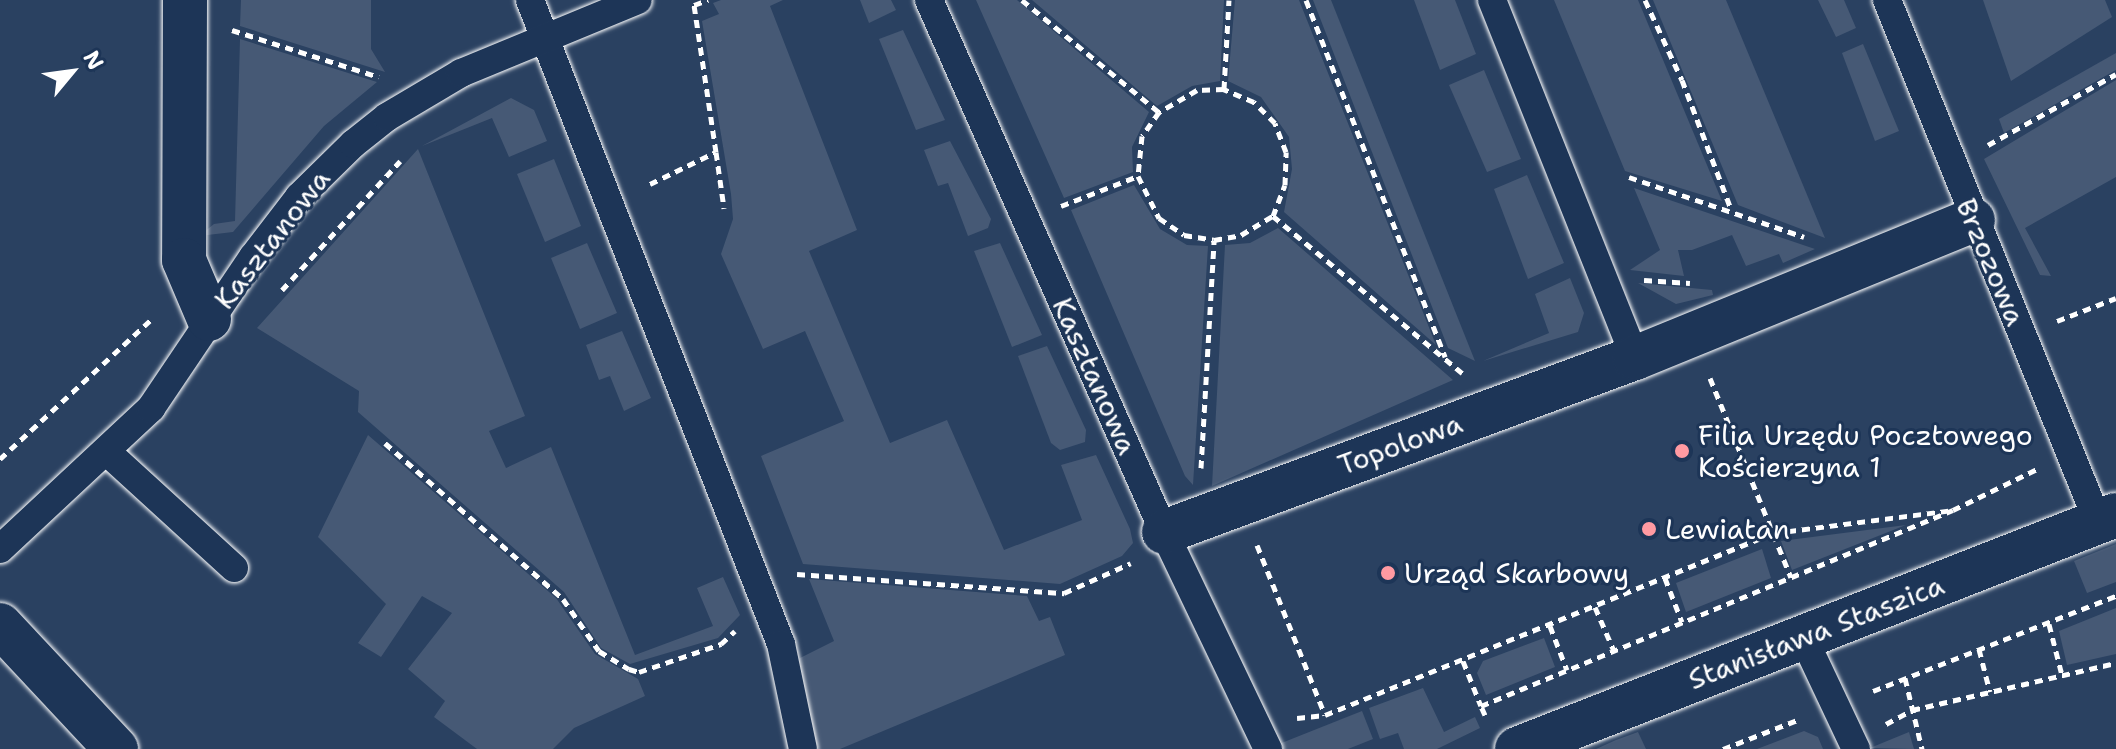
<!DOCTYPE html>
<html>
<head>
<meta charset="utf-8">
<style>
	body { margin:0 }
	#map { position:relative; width:2116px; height:749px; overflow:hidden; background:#2a4161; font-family:"Shantell Sans",sans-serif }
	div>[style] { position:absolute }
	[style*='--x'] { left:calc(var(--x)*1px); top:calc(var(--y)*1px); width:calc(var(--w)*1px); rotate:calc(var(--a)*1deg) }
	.green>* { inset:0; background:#465975 }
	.path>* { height:5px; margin-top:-2.5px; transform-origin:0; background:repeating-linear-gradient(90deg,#fff 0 8px,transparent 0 14px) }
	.roads { filter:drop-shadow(0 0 2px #fff) drop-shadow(0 0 2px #fff) }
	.service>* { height:28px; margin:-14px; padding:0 14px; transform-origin:14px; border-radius:14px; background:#1d3557 }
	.minor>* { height:44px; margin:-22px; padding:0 22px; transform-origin:22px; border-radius:22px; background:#1d3557 }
	.tertiary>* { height:44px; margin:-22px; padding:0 22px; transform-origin:22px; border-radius:22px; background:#1d3557 }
	.dots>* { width:22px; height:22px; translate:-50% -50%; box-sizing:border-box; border:4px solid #1d3557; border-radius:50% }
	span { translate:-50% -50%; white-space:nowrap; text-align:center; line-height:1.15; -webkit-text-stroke:6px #1d3557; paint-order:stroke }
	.street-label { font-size:28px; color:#fff }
	.poi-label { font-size:28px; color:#fff }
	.left { translate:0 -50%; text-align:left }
	.north { position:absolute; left:32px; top:32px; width:80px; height:80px; -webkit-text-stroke:6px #1d3557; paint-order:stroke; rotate:61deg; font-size:22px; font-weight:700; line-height:32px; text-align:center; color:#fff }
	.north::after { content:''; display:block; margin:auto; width:28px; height:36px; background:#fff; clip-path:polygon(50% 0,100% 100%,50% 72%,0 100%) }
</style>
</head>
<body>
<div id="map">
	<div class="green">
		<i style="clip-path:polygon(241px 0,371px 0,371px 49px,385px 72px,240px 26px)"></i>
		<i style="clip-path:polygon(721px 0,783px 0,770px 6px,857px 230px,809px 251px,890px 443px,947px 420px,1004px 550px,1082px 520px,1061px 465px,1096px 455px,1130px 529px,1133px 543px,1122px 556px,1060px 584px,803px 564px,761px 456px,844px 421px,805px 331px,763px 349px,721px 254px,733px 219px,731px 194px,702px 21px,719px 14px,713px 3px)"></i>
		<i style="clip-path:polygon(860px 0,891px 0,896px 10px,869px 23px)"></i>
		<i style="clip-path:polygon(976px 0,1017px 0,1149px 112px,1132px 147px,1133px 172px,1064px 198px)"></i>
		<i style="clip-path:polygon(1032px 0,1224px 0,1220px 81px,1192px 86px,1157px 106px)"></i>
		<i style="clip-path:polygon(1235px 0,1299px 0,1436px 345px,1284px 212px,1292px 169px,1289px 137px,1261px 97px,1228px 81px)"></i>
		<i style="clip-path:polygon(1313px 0,1331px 0,1475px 361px,1448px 348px)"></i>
		<i style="clip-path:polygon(1414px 0,1455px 0,1476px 54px,1440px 70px)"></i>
		<i style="clip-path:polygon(1554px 0,1638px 0,1722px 201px,1625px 171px)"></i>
		<i style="clip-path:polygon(1653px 0,1726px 0,1825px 238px,1738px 205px)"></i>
		<i style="clip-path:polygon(1818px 0,1844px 0,1856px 28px,1836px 37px)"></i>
		<i style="clip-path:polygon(1983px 0,2105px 0,2112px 17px,2011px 81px)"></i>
		<i style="clip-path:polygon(903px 30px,945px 120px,916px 130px,879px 39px)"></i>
		<i style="clip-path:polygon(240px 39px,377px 82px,324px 126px,233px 232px,199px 236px,214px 224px,235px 221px)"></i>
		<i style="clip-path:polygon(1863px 44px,1899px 131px,1875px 141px,1842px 53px)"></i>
		<i style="clip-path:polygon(2116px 53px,2116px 70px,2004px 133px,1999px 119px)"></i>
		<i style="clip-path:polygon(1484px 70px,1521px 159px,1487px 172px,1449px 85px)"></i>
		<i style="clip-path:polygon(2116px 80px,2116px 177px,2025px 228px,2051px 276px,2040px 275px,1984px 159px)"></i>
		<i style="clip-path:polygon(511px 98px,534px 110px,547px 141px,509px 157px,492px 118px,422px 146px)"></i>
		<i style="clip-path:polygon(950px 141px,991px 219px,988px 228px,968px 236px,948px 183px,938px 186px,924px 150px)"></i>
		<i style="clip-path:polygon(418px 149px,525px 416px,489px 431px,506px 468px,551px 447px,635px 655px,713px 626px,697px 588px,723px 577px,740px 615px,718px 638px,630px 664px,601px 648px,564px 592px,358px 412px,359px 391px,257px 328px)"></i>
		<i style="clip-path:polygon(554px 159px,581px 226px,545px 242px,517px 174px)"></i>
		<i style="clip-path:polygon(1527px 175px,1564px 263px,1528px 279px,1494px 189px)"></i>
		<i style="clip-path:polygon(1134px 185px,1160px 229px,1187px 245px,1208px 246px,1193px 485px,1185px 476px,1071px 210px)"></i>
		<i style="clip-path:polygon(1634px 188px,1815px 249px,1783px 263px,1779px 254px,1746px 266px,1732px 235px,1692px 250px,1678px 250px,1684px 276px,1630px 270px,1660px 250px)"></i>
		<i style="clip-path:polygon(1278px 228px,1453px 380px,1212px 486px,1225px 245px,1250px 243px)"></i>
		<i style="clip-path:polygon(587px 243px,617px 313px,580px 329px,551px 258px)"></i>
		<i style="clip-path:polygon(1000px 243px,1042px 335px,1012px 347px,974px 251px)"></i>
		<i style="clip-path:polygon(1570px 278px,1584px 313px,1578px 332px,1483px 361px,1549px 333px,1535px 294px)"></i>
		<i style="clip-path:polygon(1638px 283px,1712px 290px,1713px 295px,1676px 304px)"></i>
		<i style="clip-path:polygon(622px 331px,651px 398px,624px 411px,610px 376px,599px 380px,586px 345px)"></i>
		<i style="clip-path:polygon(1047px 346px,1086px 430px,1085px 442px,1060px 450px,1051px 443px,1018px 356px)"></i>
		<i style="clip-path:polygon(368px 435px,556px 598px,595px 654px,638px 679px,645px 696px,574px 728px,553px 749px,477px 749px,434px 717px,445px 701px,408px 669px,452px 613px,422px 596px,381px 657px,358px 643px,386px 604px,318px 537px)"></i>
		<i style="clip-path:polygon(1906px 525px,1792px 570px,1781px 541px)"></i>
		<i style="clip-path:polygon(2116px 544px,2116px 582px,2087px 593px,2074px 561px)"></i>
		<i style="clip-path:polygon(1762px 549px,1771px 578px,1686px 612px,1676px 583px)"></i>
		<i style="clip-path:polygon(809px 579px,1027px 596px,1039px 621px,1050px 617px,1065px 655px,840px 749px,819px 749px,806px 719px,798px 659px,834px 641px)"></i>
		<i style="clip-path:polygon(2116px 608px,2116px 654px,2067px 665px,2059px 631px)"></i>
		<i style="clip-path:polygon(1544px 638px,1555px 667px,1486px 695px,1477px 673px,1483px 661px)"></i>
		<i style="clip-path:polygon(1423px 688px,1444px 732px,1475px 717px,1480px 728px,1437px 749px,1404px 749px,1398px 733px,1380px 739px,1369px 708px)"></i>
		<i style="clip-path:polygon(1362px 711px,1373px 739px,1348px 749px,1282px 749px,1279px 744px)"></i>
		<i style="clip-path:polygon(1804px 731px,1818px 737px,1823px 749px,1757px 749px)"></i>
		<i style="clip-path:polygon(1638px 732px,1646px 749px,1596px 749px,1616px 740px)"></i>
		<i style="clip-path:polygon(1909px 732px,1914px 749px,1870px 748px)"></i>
	</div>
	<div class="path">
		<i style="--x:1022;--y:0;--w:177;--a:39.3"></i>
		<i style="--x:1306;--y:0;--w:383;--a:68.7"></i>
		<i style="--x:1645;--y:0;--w:88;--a:65.2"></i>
		<i style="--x:1682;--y:80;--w:138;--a:69.2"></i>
		<i style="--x:232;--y:30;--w:154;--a:17.7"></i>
		<i style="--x:1224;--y:89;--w:89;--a:-86.8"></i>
		<i style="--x:1988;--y:145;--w:146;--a:-29"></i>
		<i style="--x:716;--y:152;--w:57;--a:81.9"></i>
		<i style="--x:1629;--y:177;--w:185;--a:18.9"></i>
		<i style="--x:650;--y:184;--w:73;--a:-25.9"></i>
		<i style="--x:716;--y:152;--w:149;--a:-98.5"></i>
		<i style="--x:694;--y:5;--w:15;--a:-20"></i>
		<i style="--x:1061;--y:206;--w:83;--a:-21.3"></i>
		<i style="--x:1273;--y:216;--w:246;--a:39.7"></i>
		<i style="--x:1644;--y:280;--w:46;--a:3.7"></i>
		<i style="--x:282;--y:290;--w:175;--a:-47.5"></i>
		<i style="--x:2057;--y:321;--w:63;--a:-21.3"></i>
		<i style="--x:1710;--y:378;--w:215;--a:67.9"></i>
		<i style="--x:385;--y:443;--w:237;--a:41.2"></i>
		<i style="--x:563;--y:599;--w:63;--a:55.3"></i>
		<i style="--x:599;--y:651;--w:35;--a:31"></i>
		<i style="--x:629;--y:669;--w:10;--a:17"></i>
		<i style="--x:639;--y:672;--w:87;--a:-18.9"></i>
		<i style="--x:721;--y:644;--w:19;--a:-43"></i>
		<i style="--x:0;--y:459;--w:209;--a:-42.7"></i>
		<i style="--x:1201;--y:468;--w:228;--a:-86.7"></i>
		<i style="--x:1214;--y:240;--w:27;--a:-10"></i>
		<i style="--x:1241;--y:235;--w:37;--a:-31"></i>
		<i style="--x:1273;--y:216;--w:33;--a:-69"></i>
		<i style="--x:1285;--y:185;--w:33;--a:-88"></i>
		<i style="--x:1286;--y:152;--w:31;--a:-111"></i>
		<i style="--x:1275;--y:123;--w:30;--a:-135"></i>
		<i style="--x:1254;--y:102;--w:33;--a:-157"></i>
		<i style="--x:1224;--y:89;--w:27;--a:178"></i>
		<i style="--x:1197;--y:90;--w:44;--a:149.9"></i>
		<i style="--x:1159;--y:112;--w:29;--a:125"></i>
		<i style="--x:1142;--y:136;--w:40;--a:95.7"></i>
		<i style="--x:1138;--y:176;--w:47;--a:63.4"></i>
		<i style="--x:1159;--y:218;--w:30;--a:34"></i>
		<i style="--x:1184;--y:235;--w:30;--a:9"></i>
		<i style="--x:1257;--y:545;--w:183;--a:68.2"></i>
		<i style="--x:797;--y:574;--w:268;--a:4.1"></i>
		<i style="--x:1064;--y:593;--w:73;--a:-24.1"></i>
		<i style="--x:1665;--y:578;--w:47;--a:68.9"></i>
		<i style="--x:1595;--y:607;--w:48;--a:66.6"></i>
		<i style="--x:2049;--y:624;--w:53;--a:75.7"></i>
		<i style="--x:1550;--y:626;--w:47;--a:68.9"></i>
		<i style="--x:1979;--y:649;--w:44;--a:75.7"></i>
		<i style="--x:1463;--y:661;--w:48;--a:68.2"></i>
		<i style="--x:1905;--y:678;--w:73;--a:76.5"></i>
		<i style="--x:1873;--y:691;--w:261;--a:-21.4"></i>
		<i style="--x:1485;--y:715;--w:10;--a:-114"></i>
		<i style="--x:1481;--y:706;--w:511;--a:-22.55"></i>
		<i style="--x:1953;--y:510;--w:93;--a:-26"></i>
		<i style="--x:1297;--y:718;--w:28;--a:-6"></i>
		<i style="--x:1325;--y:715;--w:484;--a:-22.1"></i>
		<i style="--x:1774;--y:533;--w:180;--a:-7.3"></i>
		<i style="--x:1886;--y:724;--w:30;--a:-28"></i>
		<i style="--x:1912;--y:710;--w:209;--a:-13"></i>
		<i style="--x:1723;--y:749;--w:83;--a:-21.3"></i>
	</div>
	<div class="roads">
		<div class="service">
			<i style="--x:530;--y:0;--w:691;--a:68.71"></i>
			<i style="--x:781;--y:644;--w:107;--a:78.2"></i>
			<i style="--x:929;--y:0;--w:582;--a:66.17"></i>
			<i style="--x:1164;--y:532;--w:241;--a:64.4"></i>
			<i style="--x:1492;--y:0;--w:386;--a:68.2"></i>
			<i style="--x:1887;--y:0;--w:563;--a:67.99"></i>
			<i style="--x:107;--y:452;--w:172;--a:42.4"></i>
			<i style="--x:0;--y:549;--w:207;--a:-43"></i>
			<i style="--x:151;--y:408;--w:182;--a:-56"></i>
			<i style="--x:253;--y:257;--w:76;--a:-52.5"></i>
			<i style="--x:299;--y:197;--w:76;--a:-44.5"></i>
			<i style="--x:353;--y:144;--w:43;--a:-38.5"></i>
			<i style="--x:387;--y:117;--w:86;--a:-30.7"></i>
			<i style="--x:461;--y:73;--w:191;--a:-22.4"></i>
			<i style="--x:1803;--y:637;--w:124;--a:64.7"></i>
		</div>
		<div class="minor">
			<i style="--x:185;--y:0;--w:260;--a:90.2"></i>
			<i style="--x:184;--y:260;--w:64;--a:67"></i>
			<i style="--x:1164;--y:532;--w:502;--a:-20.28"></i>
			<i style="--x:1635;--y:358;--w:365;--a:-22.2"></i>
		</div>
		<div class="tertiary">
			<i style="--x:0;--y:625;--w:170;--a:46.9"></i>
			<i style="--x:1517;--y:749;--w:643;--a:-21.34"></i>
		</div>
	</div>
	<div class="dots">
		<i style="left:1682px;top:451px;background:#ff9aa2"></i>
		<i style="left:1649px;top:529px;background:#ff9aa2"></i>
		<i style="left:1388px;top:573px;background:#ff9aa2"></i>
	</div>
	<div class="street-label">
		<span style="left:272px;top:239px;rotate:-52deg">Kasztanowa</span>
		<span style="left:1991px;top:262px;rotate:67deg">Brzozowa</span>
		<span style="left:1095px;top:376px;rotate:66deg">Kasztanowa</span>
		<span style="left:1400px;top:444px;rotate:-20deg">Topolowa</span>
		<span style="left:1816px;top:632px;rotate:-21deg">Stanisława Staszica</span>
	</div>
	<div class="poi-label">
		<span class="left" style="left:1698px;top:451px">Filia Urzędu Pocztowego<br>Kościerzyna 1</span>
		<span class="left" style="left:1665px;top:529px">Lewiatan</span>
		<span class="left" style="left:1404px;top:573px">Urząd Skarbowy</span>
	</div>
	<div class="north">N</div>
</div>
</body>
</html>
